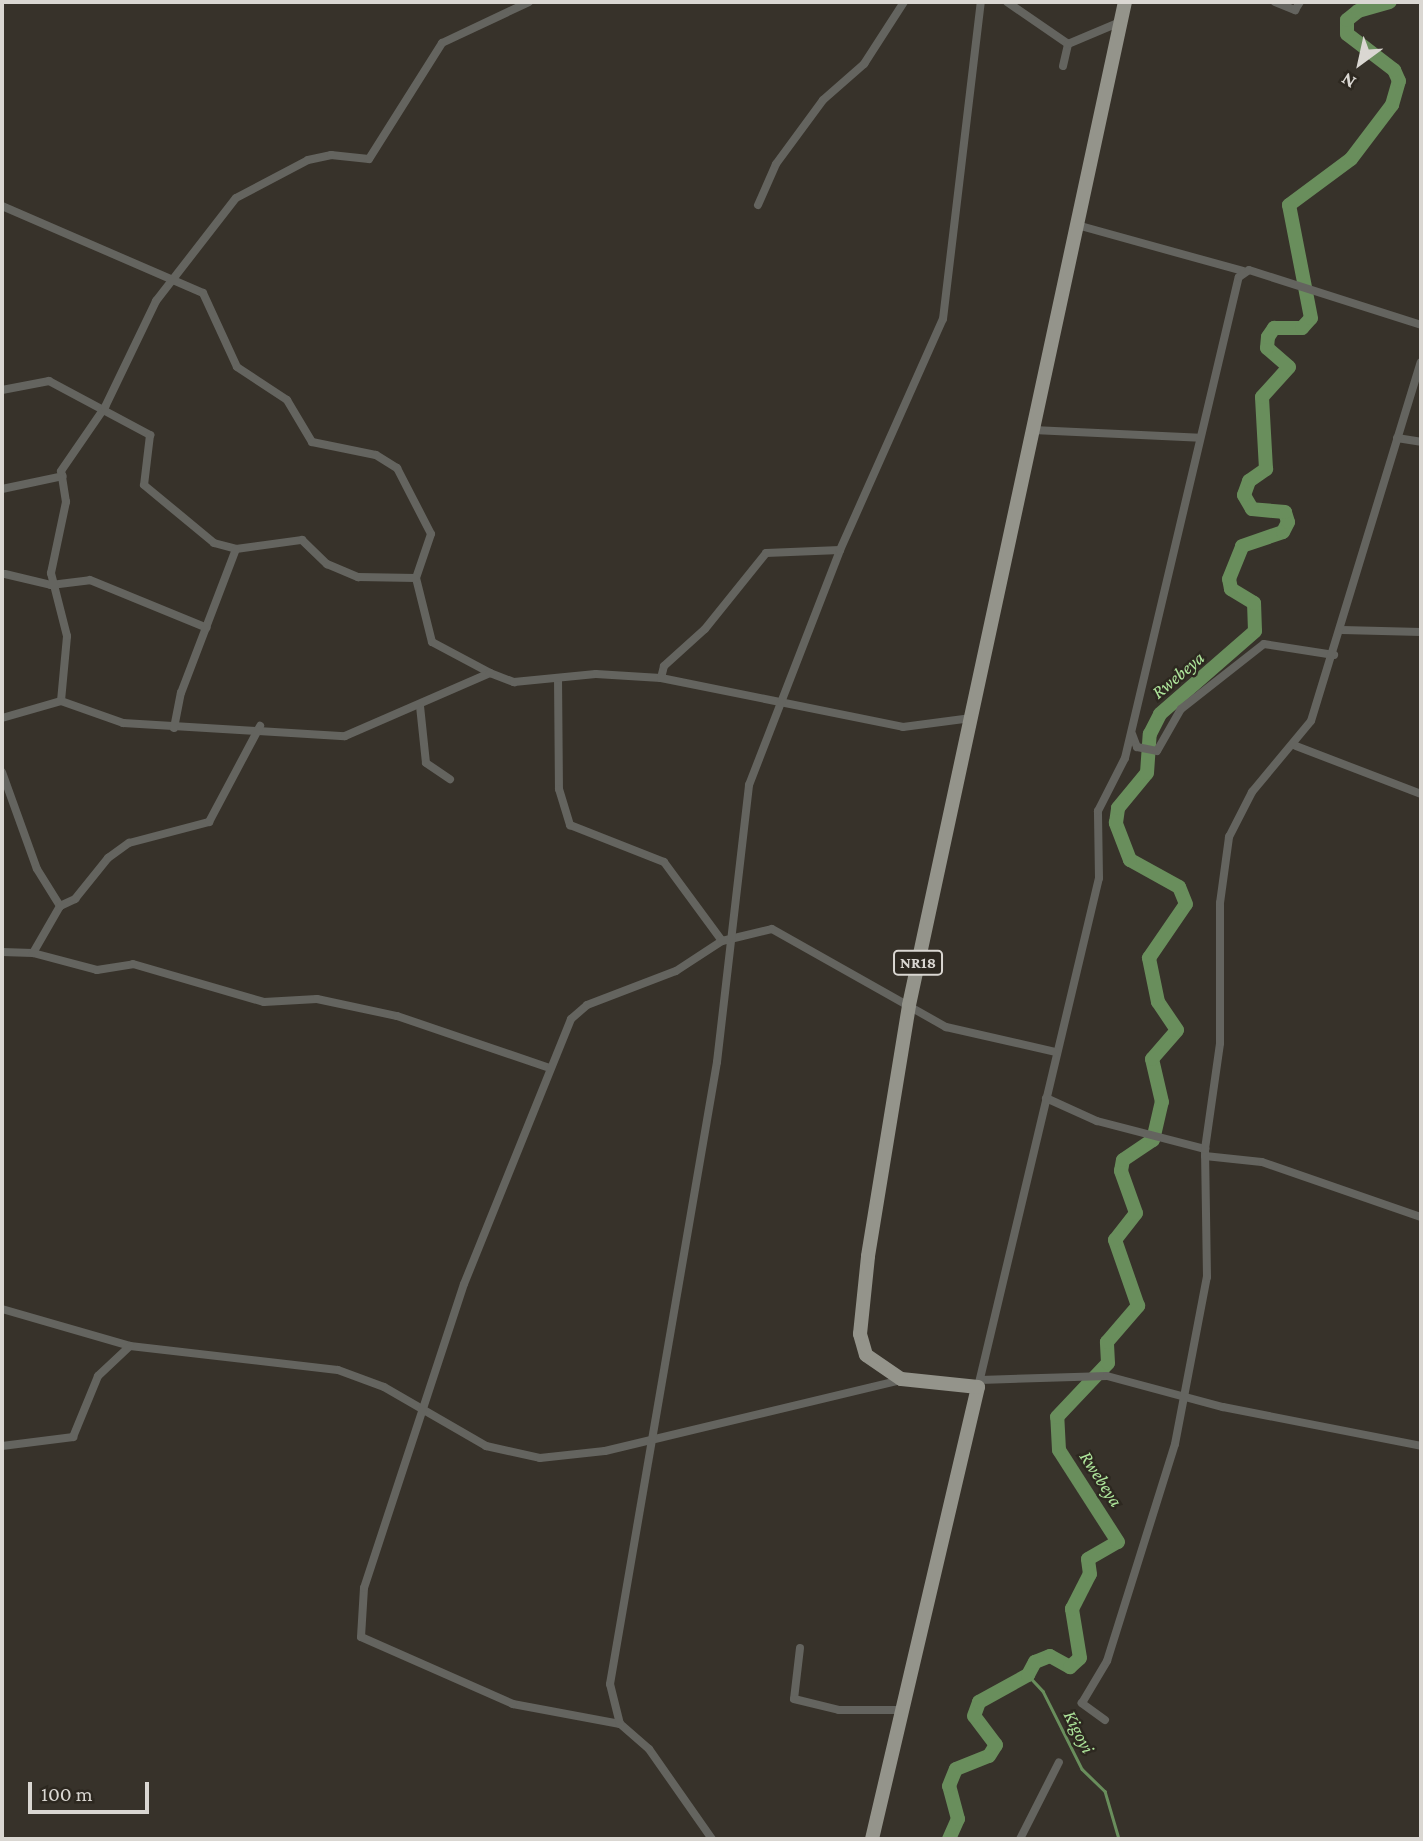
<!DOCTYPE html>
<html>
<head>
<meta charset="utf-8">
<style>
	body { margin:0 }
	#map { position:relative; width:1423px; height:1841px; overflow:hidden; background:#37322a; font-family:"Crimson Pro",serif }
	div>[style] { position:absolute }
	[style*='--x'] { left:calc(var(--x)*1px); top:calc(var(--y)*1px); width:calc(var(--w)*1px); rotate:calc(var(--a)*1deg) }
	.stream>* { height:2.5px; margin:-1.25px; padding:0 1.25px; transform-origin:1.25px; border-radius:1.25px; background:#698e5c }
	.river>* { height:14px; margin:-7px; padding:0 7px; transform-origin:7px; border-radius:7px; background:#698e5c }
	.street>* { height:8px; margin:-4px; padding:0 4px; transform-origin:4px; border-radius:4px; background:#64645f }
	.primary>* { height:14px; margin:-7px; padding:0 7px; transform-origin:7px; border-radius:7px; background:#94948b }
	span { translate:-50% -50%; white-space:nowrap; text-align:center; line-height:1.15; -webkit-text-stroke:5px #2d2820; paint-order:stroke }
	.shield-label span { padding:2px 5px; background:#2d2820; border:2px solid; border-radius:5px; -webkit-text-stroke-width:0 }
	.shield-label { font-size:16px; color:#dad7d2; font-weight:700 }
	.water-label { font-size:19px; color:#aee59b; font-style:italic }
	.frame { position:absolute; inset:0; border:4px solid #dad7d2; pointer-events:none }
	.north { position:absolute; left:1325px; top:28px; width:70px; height:70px; -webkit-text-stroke:5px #2d2820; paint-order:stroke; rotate:213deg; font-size:19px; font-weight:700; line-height:28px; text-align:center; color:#dad7d2 }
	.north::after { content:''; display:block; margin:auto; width:24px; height:32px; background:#dad7d2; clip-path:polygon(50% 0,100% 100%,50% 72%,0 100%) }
	.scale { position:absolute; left:28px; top:1782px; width:121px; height:32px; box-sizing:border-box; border:4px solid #dad7d2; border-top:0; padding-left:9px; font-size:21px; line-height:24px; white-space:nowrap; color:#dad7d2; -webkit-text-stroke:5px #2d2820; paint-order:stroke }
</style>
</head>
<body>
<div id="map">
	<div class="stream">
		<i style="--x:1028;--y:1675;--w:22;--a:47"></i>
		<i style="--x:1043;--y:1691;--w:87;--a:63.4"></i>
		<i style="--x:1082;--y:1769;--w:32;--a:44"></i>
		<i style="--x:1105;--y:1791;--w:50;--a:73.7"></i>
	</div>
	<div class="river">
		<i style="--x:949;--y:1839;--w:22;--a:-66"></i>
		<i style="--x:958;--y:1819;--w:34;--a:-105"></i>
		<i style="--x:949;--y:1786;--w:18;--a:-68"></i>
		<i style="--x:956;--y:1769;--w:35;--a:-22"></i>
		<i style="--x:989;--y:1756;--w:13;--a:-58"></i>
		<i style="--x:996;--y:1745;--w:36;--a:-127"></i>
		<i style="--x:974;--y:1716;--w:15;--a:-70"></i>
		<i style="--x:979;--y:1702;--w:56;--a:-28.9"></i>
		<i style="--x:1028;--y:1675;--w:15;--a:-62"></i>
		<i style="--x:1035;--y:1662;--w:16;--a:-22"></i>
		<i style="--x:1050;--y:1656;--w:23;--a:29"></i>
		<i style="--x:1070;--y:1667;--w:13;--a:-42"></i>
		<i style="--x:1080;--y:1658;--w:50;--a:-99.3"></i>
		<i style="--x:1072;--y:1609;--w:39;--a:-63"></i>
		<i style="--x:1090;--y:1574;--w:15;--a:-98"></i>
		<i style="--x:1088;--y:1559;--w:34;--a:-30"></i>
		<i style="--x:1118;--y:1542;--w:109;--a:-122.7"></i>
		<i style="--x:1059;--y:1450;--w:33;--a:-93"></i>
		<i style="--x:1057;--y:1417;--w:74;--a:-46.6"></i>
		<i style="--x:1108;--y:1363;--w:21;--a:-93"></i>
		<i style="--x:1107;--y:1342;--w:48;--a:-49.3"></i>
		<i style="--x:1138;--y:1306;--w:70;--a:-109.2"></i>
		<i style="--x:1115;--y:1240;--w:34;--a:-52"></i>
		<i style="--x:1136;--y:1213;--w:45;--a:-109.7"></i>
		<i style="--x:1121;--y:1171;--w:11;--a:-80"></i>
		<i style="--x:1123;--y:1160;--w:36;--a:-34"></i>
		<i style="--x:1153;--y:1140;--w:39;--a:-77"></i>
		<i style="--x:1162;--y:1102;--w:44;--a:-103.1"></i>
		<i style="--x:1152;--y:1059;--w:38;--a:-49"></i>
		<i style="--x:1177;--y:1030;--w:34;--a:-124"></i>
		<i style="--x:1158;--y:1002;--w:45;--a:-101.6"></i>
		<i style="--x:1149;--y:958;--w:65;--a:-55.6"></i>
		<i style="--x:1186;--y:904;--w:18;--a:-112"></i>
		<i style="--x:1179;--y:887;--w:56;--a:-151.1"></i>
		<i style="--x:1130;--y:860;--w:40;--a:-111"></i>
		<i style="--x:1116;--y:823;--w:15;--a:-82"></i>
		<i style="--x:1118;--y:808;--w:45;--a:-50.4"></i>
		<i style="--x:1147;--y:773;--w:39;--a:-86"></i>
		<i style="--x:1150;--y:734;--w:22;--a:-63"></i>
		<i style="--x:1160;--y:714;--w:126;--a:-41.1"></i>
		<i style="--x:1255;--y:631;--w:28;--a:-92"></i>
		<i style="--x:1254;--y:603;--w:27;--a:-149"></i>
		<i style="--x:1231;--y:589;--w:10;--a:-101"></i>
		<i style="--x:1229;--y:579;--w:35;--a:-68"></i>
		<i style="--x:1242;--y:546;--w:43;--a:-18.9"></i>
		<i style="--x:1283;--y:532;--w:11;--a:-63"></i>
		<i style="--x:1288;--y:522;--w:10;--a:-107"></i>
		<i style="--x:1285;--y:512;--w:33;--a:-175"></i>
		<i style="--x:1252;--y:509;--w:16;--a:-120"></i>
		<i style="--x:1244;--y:495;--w:15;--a:-70"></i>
		<i style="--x:1249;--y:481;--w:21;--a:-35"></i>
		<i style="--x:1266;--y:469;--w:72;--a:-93.2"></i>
		<i style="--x:1262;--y:397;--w:40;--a:-48"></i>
		<i style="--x:1289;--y:367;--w:29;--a:-139"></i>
		<i style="--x:1267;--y:348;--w:11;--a:-85"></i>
		<i style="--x:1268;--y:337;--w:11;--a:-56"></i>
		<i style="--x:1274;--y:328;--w:28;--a:0"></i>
		<i style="--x:1302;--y:328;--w:13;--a:-48"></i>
		<i style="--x:1311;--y:318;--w:115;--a:-101"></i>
		<i style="--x:1289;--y:205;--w:77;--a:-36.6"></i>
		<i style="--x:1351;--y:159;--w:68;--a:-52.8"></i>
		<i style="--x:1392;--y:105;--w:25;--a:-74"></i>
		<i style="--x:1399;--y:81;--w:12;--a:-114"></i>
		<i style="--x:1394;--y:70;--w:59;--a:-142.5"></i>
		<i style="--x:1347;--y:34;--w:14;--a:-90"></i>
		<i style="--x:1347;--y:20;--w:14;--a:-39"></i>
		<i style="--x:1358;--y:11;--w:33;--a:-16"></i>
	</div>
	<div class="street">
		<i style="--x:1007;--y:2;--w:74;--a:34.5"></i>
		<i style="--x:1275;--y:2;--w:22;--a:22"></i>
		<i style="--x:1295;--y:10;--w:9;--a:-58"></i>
		<i style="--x:1063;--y:66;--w:23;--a:-77"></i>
		<i style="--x:1068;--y:44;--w:56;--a:-22.9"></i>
		<i style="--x:758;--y:205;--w:45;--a:-66.3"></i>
		<i style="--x:776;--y:164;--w:79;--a:-53.7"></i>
		<i style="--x:823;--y:100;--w:55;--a:-41.3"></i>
		<i style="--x:864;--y:64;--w:74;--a:-57.2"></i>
		<i style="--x:2;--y:206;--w:219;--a:23.4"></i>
		<i style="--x:203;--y:293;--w:81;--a:65.3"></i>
		<i style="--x:237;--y:367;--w:60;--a:33.4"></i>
		<i style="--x:287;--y:400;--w:49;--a:59.2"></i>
		<i style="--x:312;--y:442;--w:65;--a:11.5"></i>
		<i style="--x:376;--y:455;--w:25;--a:32"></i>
		<i style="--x:397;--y:468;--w:74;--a:62.7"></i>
		<i style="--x:431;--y:534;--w:46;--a:108.8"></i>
		<i style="--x:416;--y:578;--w:66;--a:76"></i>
		<i style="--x:432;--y:642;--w:66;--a:28.1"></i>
		<i style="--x:1077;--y:225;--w:172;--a:15.5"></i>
		<i style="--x:2;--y:390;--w:48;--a:-10.8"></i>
		<i style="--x:49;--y:381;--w:115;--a:28.1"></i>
		<i style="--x:150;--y:435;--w:50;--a:96.8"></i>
		<i style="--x:144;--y:485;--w:91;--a:39.6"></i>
		<i style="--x:214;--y:543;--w:23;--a:15"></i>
		<i style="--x:236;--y:549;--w:67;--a:-7.8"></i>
		<i style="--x:302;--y:540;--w:35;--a:44"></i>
		<i style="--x:327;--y:564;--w:34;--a:23"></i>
		<i style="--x:358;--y:577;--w:58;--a:1"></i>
		<i style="--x:1033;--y:430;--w:167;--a:2.7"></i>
		<i style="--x:1397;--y:438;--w:24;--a:9"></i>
		<i style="--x:2;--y:489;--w:62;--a:-12"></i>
		<i style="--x:5;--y:574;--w:47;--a:13.4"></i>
		<i style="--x:51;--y:585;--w:39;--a:-7"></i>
		<i style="--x:90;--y:580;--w:126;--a:22.3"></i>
		<i style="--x:1342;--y:630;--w:79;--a:1.5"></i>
		<i style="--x:558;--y:678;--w:111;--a:89.5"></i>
		<i style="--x:559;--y:789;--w:38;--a:73"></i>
		<i style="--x:570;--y:825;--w:101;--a:21.5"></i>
		<i style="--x:664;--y:862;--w:98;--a:53.7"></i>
		<i style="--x:661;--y:678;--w:12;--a:-76"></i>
		<i style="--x:664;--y:666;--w:55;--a:-42.1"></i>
		<i style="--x:705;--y:629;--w:97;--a:-51.2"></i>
		<i style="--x:766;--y:553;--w:74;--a:-2.3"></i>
		<i style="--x:61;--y:701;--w:65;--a:-84.7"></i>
		<i style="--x:67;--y:636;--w:65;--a:-104.3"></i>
		<i style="--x:51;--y:573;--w:73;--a:-78.1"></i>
		<i style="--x:66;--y:502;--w:31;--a:-99"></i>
		<i style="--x:61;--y:471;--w:78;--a:-55.5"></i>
		<i style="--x:105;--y:407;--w:118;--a:-64.3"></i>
		<i style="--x:156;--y:301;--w:130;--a:-52.2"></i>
		<i style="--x:236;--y:198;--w:81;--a:-27.8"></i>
		<i style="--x:308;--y:160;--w:24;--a:-12"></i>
		<i style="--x:331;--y:155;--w:38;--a:6"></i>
		<i style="--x:369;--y:159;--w:137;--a:-57.8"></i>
		<i style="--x:442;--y:43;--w:96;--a:-25.2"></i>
		<i style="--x:420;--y:706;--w:57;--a:84"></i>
		<i style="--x:426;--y:763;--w:29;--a:34"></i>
		<i style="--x:2;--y:718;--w:61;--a:-16.1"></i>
		<i style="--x:61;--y:701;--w:66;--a:19.5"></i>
		<i style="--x:123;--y:723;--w:222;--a:3.4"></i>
		<i style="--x:345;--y:736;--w:158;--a:-23.5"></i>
		<i style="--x:490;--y:673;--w:26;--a:21"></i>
		<i style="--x:514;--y:682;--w:82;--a:-5.6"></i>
		<i style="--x:596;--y:674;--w:65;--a:3.5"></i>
		<i style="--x:661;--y:678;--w:247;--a:11.4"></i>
		<i style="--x:903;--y:727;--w:69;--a:-7.5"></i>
		<i style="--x:174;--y:728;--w:36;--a:-79"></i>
		<i style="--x:181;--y:693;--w:154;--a:-69.1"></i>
		<i style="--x:1132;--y:734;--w:14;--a:69"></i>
		<i style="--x:1137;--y:747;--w:20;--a:11"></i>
		<i style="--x:1157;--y:751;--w:48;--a:-60.3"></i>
		<i style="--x:1181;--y:709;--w:105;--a:-38.1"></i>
		<i style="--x:1264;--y:644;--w:71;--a:8.9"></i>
		<i style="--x:1296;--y:746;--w:134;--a:21"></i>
		<i style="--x:2;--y:772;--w:103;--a:70.2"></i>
		<i style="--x:37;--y:869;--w:44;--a:58.1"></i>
		<i style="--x:2;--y:952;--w:31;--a:2"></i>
		<i style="--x:33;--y:953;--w:54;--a:-60.1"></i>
		<i style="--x:60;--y:906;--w:17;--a:-25"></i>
		<i style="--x:75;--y:899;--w:53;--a:-51.2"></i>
		<i style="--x:108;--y:858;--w:26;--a:-36"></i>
		<i style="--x:129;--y:843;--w:83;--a:-14.7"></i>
		<i style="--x:209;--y:822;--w:109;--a:-62"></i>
		<i style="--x:33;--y:953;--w:66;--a:14.9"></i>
		<i style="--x:97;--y:970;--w:36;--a:-9"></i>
		<i style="--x:133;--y:964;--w:136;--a:16.2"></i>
		<i style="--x:264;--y:1002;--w:53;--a:-3.2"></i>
		<i style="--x:317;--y:999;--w:82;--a:12"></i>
		<i style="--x:397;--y:1016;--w:162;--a:18.8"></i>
		<i style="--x:1046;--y:1098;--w:56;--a:24.3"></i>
		<i style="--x:1097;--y:1121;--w:112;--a:14.5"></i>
		<i style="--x:1205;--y:1156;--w:57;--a:6"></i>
		<i style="--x:1262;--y:1162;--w:168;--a:19.1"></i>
		<i style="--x:2;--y:1309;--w:133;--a:16.1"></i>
		<i style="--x:130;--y:1346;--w:209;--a:6.6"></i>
		<i style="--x:338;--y:1370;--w:49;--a:20.3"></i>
		<i style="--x:384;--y:1387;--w:118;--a:30"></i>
		<i style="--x:486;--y:1446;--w:55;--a:12.5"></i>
		<i style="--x:540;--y:1458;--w:65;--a:-6.1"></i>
		<i style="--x:605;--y:1451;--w:303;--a:-13.5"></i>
		<i style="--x:980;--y:1380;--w:127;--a:-1.8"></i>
		<i style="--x:1107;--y:1376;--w:120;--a:15"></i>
		<i style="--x:1223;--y:1407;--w:202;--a:11.1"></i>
		<i style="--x:978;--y:1387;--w:523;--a:-76.63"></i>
		<i style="--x:1099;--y:878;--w:67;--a:-90.9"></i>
		<i style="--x:1098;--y:811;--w:59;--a:-63"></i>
		<i style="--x:1125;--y:758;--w:494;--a:-76.7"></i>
		<i style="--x:1239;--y:277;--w:12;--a:-35"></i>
		<i style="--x:1249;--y:270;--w:181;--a:17.7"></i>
		<i style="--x:2;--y:1446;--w:72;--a:-7.2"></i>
		<i style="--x:73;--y:1437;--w:66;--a:-67.7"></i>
		<i style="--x:98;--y:1376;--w:44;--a:-43.2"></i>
		<i style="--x:800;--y:1648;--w:51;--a:96.7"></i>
		<i style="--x:794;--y:1699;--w:46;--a:13.7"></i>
		<i style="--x:839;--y:1710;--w:64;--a:0"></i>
		<i style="--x:1105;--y:1720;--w:29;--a:-144"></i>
		<i style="--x:1082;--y:1703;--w:49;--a:-59.2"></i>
		<i style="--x:1107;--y:1661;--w:227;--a:-72.6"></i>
		<i style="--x:1175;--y:1444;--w:170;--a:-79.2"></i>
		<i style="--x:1207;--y:1277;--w:128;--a:-90.9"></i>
		<i style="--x:1205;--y:1149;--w:107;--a:-81.9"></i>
		<i style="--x:1220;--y:1043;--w:140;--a:-90"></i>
		<i style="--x:1220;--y:903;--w:67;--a:-82.2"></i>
		<i style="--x:1229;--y:837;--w:51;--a:-62.9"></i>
		<i style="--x:1252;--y:792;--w:92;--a:-50.3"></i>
		<i style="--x:1311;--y:721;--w:375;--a:-73"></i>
		<i style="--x:620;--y:1724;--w:109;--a:-169.4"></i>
		<i style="--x:513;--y:1704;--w:166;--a:-156.2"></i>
		<i style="--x:361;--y:1637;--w:49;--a:-86.5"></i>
		<i style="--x:364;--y:1588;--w:320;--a:-71.8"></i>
		<i style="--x:464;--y:1284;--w:286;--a:-68"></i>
		<i style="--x:571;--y:1019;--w:21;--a:-41"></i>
		<i style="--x:587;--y:1005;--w:95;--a:-20.9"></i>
		<i style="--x:676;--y:971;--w:55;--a:-33.1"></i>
		<i style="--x:722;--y:941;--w:51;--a:-13.5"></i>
		<i style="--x:772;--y:929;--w:200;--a:29.4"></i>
		<i style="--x:946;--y:1027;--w:113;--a:12.8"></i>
		<i style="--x:712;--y:1839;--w:110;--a:-125"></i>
		<i style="--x:649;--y:1749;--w:38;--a:-139"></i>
		<i style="--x:620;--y:1724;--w:41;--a:-104"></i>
		<i style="--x:610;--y:1684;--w:631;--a:-80.24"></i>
		<i style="--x:717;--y:1062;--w:279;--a:-83.4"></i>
		<i style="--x:749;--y:785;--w:252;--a:-68.8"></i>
		<i style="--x:840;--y:550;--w:253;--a:-66"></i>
		<i style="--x:943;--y:319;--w:319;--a:-83.2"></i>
		<i style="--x:1020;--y:1839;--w:86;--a:-63.1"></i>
	</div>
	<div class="primary">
		<i style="--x:872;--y:1839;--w:464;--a:-76.8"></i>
		<i style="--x:978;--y:1387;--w:77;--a:-174.1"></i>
		<i style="--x:901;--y:1379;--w:42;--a:-145.6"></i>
		<i style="--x:866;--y:1355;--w:22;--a:-106"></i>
		<i style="--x:860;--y:1334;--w:78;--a:-84.1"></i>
		<i style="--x:868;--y:1256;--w:254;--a:-80.7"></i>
		<i style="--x:909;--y:1005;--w:1026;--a:-77.85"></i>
	</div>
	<div class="shield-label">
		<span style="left:918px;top:963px">NR18</span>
	</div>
	<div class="water-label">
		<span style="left:1178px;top:675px;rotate:-40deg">Rwebeya</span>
		<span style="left:1101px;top:1479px;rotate:57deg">Rwebeya</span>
		<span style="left:1079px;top:1732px;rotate:63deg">Kigoyi</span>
	</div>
	<div class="frame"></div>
	<div class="north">N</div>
	<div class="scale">100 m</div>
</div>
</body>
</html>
